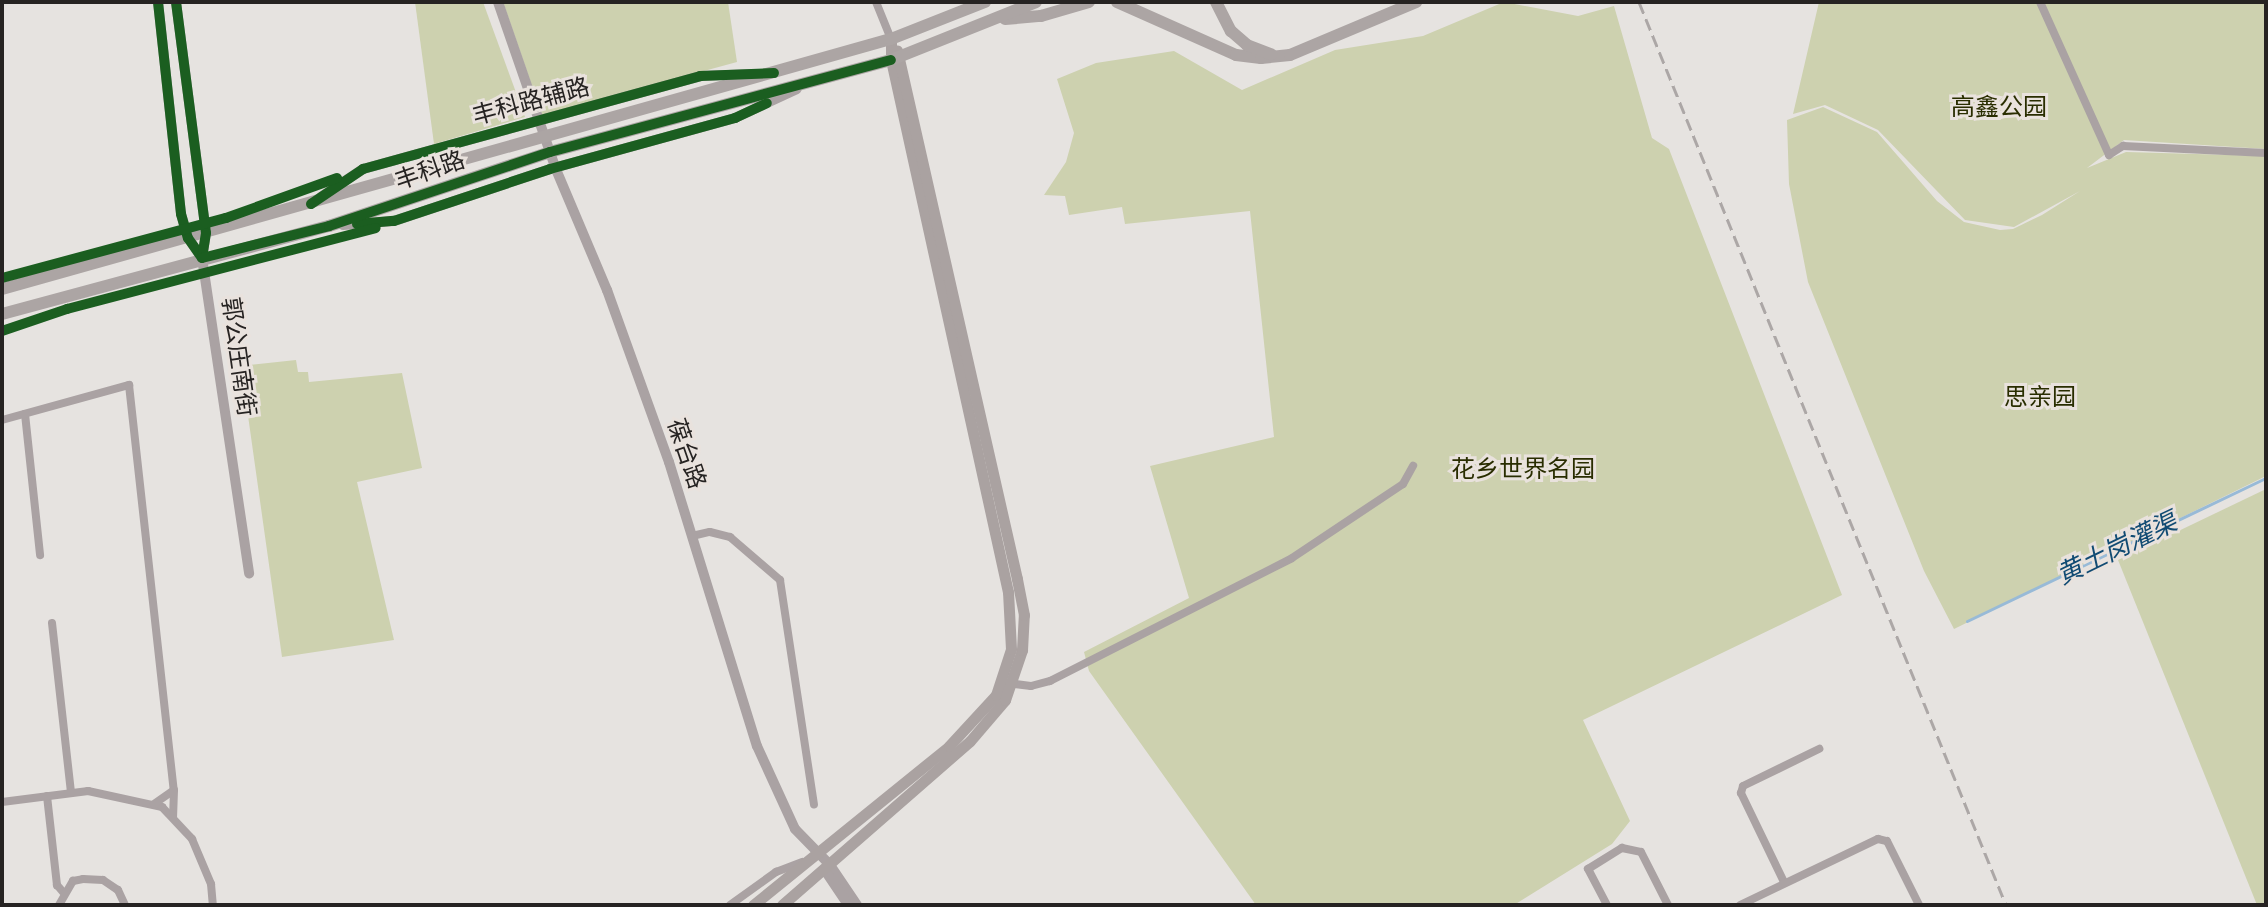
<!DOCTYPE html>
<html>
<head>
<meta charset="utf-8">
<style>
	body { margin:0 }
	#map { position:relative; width:2268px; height:907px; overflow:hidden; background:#e6e3e0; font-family:"Work Sans","Noto Sans SC",sans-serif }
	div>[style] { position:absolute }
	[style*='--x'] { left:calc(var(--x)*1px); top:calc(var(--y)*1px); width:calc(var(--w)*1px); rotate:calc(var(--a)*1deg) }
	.green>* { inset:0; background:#cdd1af }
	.stream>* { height:3px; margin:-1.5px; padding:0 1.5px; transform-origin:1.5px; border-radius:1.5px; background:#98bad7 }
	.minor>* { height:8px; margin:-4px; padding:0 4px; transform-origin:4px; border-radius:4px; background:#aaa2a3 }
	.tertiary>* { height:10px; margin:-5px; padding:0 5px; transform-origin:5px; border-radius:5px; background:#aaa2a3 }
	.secondary>* { height:11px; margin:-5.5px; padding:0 5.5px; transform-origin:5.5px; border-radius:5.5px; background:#aaa2a1 }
	.primary>* { height:12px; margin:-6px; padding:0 6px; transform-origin:6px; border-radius:6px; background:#aca5a4 }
	.rail>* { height:3px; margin-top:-1.5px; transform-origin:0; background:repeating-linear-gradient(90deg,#aca7a6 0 12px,transparent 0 18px) }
	.cycleway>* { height:10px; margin:-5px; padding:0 5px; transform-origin:5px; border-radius:5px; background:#1b5e20 }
	span { translate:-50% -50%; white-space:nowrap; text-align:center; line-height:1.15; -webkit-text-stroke:6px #e9e2dd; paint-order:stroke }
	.street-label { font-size:24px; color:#262322 }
	.park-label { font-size:24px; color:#292d00 }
	.water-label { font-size:26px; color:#114b73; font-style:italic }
	.frame { position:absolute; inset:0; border:4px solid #262322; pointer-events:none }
</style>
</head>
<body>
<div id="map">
	<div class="green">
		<i style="clip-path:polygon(415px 2px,483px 2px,525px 117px,434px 144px)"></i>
		<i style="clip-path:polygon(503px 2px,728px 2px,737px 62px,542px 115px)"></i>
		<i style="clip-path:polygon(1504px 2px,1578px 16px,1614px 6px,1652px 138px,1669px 149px,1842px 595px,1583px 720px,1630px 821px,1612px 844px,1514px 905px,1256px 905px,1089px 671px,1084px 652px,1189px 598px,1150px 466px,1274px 437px,1250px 211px,1125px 224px,1122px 207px,1069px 215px,1065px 196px,1044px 195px,1066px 162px,1074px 133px,1057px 79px,1096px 63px,1174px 51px,1242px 90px,1335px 50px,1423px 36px)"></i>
		<i style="clip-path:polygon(1819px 2px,2266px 2px,2266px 149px,2124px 140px,2087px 168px,2126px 152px,2266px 156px,2266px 476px,1954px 629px,1924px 571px,1808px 282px,1789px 184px,1787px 120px,1823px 107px,1877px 132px,1937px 201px,1964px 222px,2000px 230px,2013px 229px,2042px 215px,2080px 191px,2014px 227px,1965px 220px,1878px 130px,1825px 105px,1793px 114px)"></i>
		<i style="clip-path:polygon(296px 360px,298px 372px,308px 372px,309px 382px,402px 373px,422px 468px,357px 482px,394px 640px,282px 657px,241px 366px)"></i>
		<i style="clip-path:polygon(2266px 489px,2266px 905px,2257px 905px,2118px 560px)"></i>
	</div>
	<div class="stream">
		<i style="--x:1967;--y:621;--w:331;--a:-25.6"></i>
	</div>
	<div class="minor">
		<i style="--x:876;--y:2;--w:40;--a:68"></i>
		<i style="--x:2040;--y:2;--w:168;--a:65.7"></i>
		<i style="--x:2109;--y:155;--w:17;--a:-33"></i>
		<i style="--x:2123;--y:146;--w:143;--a:2.8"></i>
		<i style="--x:25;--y:414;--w:142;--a:83.9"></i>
		<i style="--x:2;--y:420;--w:132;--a:-15.4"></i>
		<i style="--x:129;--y:385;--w:407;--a:83.7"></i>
		<i style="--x:692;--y:536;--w:18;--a:-13"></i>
		<i style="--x:710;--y:532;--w:21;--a:14"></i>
		<i style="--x:730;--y:537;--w:66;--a:40.7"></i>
		<i style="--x:780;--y:580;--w:227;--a:81.4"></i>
		<i style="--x:52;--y:623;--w:171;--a:83.6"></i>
		<i style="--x:1007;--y:683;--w:24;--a:7"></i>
		<i style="--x:1031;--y:686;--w:20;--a:-15"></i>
		<i style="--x:1050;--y:681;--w:271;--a:-26.9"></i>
		<i style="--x:1292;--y:558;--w:133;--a:-33.7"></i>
		<i style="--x:1403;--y:484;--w:21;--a:-61"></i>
		<i style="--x:47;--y:796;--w:90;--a:83.6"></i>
		<i style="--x:57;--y:885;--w:9;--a:49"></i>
		<i style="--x:2;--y:802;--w:87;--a:-7.3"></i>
		<i style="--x:88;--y:791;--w:76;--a:12.2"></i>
		<i style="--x:162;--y:807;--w:44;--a:46.8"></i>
		<i style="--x:192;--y:839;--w:49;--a:67.1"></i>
		<i style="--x:211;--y:884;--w:21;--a:85"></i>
		<i style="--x:154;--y:804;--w:24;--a:-35"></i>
		<i style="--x:174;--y:790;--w:27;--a:92"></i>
		<i style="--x:1784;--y:882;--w:99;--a:-115.8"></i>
		<i style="--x:1741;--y:793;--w:7;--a:-74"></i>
		<i style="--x:1743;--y:786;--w:85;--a:-26"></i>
		<i style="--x:59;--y:905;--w:28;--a:-60"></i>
		<i style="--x:73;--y:881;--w:10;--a:-11"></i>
		<i style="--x:83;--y:879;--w:20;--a:3"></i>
		<i style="--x:103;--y:880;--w:18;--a:34"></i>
		<i style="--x:118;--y:890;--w:17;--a:65"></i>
		<i style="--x:730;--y:905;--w:57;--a:-35.7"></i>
		<i style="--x:776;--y:872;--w:28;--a:-21"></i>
		<i style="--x:1607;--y:905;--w:41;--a:-117.8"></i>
		<i style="--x:1588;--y:869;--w:40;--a:-32"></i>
		<i style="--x:1622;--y:848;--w:19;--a:12"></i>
		<i style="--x:1641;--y:852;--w:59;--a:63"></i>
		<i style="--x:1740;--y:905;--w:153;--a:-25.6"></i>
		<i style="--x:1878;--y:839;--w:9;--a:13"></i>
		<i style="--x:1887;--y:841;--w:72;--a:63.4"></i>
	</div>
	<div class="tertiary">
		<i style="--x:158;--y:2;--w:213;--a:83.8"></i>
		<i style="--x:181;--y:214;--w:25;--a:74"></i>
		<i style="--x:188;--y:238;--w:24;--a:55"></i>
		<i style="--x:176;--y:2;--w:233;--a:82.6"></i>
		<i style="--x:206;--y:233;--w:25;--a:99"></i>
		<i style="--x:202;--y:258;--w:319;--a:81.5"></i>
		<i style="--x:498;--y:2;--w:175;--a:70.9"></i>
		<i style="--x:555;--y:167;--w:134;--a:67.1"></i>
		<i style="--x:607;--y:290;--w:183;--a:70.2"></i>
		<i style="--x:669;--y:462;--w:297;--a:72.8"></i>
		<i style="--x:757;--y:746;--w:91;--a:65.4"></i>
		<i style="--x:795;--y:829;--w:50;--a:45.8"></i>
		<i style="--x:830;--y:865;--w:48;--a:56"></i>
		<i style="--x:321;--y:197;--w:50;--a:-33.7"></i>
		<i style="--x:363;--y:169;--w:350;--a:-15.4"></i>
		<i style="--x:700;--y:76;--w:56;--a:-2"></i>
		<i style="--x:343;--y:225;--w:51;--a:-4.5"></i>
		<i style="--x:394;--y:221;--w:164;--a:-18.4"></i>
		<i style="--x:550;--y:169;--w:192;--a:-15.4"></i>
		<i style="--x:735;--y:118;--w:68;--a:-25.1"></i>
		<i style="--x:826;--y:872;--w:40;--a:56"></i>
	</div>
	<div class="secondary">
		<i style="--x:753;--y:905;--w:252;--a:-39"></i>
		<i style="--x:949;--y:746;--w:69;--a:-47.3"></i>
		<i style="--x:996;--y:695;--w:48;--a:-71.9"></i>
		<i style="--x:1011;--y:649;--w:57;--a:-93"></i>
		<i style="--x:1008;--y:592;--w:545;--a:-102.4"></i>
		<i style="--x:891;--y:60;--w:21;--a:-90"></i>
		<i style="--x:782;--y:905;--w:249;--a:-41.1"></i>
		<i style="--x:970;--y:741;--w:54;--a:-49.5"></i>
		<i style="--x:1005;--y:700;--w:53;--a:-71.2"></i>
		<i style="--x:1022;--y:650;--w:35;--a:-87"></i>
		<i style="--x:1024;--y:615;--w:37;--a:-101"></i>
		<i style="--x:1017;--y:579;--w:542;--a:-102.78"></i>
	</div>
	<div class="primary">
		<i style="--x:1117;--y:2;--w:130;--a:24"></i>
		<i style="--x:1236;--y:55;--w:25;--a:7"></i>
		<i style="--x:1261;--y:58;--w:29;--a:-6"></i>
		<i style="--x:1290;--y:55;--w:137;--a:-22.8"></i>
		<i style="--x:1216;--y:2;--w:33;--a:63"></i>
		<i style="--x:1231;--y:31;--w:21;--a:41"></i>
		<i style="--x:1247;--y:45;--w:26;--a:21"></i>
		<i style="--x:1005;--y:19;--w:36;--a:-5"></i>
		<i style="--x:1041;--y:16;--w:50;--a:-16.3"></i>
		<i style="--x:2;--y:289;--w:923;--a:-15.71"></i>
		<i style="--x:891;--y:39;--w:101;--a:-21.5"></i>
		<i style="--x:2;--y:314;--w:339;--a:-15.1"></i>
		<i style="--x:329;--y:226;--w:233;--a:-18.5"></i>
		<i style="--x:550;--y:152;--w:353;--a:-15.1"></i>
		<i style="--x:891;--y:60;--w:156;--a:-21.8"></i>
	</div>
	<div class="rail">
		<i style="--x:1639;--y:2;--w:975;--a:67.88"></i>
	</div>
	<div class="cycleway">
		<i style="--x:158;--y:2;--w:213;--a:83.8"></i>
		<i style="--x:181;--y:214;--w:25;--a:74"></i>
		<i style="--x:188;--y:238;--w:24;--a:55"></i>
		<i style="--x:176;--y:2;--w:233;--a:82.6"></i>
		<i style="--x:206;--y:233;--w:25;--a:99"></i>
		<i style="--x:311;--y:204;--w:63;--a:-33.9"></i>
		<i style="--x:363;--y:169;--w:350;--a:-15.4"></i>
		<i style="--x:700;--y:76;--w:74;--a:-2.3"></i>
		<i style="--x:357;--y:224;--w:37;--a:-5"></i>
		<i style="--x:394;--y:221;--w:164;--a:-18.4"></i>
		<i style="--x:550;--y:169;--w:192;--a:-15.4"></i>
		<i style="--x:735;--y:118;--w:35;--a:-25"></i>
		<i style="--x:202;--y:258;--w:131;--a:-14.1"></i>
		<i style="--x:329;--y:226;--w:233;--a:-18.5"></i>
		<i style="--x:550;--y:152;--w:353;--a:-15.1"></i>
		<i style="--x:2;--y:278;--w:232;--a:-15"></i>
		<i style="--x:226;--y:218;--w:118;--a:-19.8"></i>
		<i style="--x:2;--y:331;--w:69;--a:-18.7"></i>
		<i style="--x:67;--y:309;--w:319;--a:-14.7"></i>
	</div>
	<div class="street-label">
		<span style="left:531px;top:102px;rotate:-15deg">丰科路辅路</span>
		<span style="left:430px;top:171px;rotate:-19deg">丰科路</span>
		<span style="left:238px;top:357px;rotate:82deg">郭公庄南街</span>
		<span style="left:686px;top:454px;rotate:71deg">葆台路</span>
	</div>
	<div class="park-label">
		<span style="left:1999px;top:108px">高鑫公园</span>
		<span style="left:2040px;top:398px">思亲园</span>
		<span style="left:1523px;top:470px">花乡世界名园</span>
	</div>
	<div class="water-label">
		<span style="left:2117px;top:549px;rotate:-26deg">黄土岗灌渠</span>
	</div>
	<div class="frame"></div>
</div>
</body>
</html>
